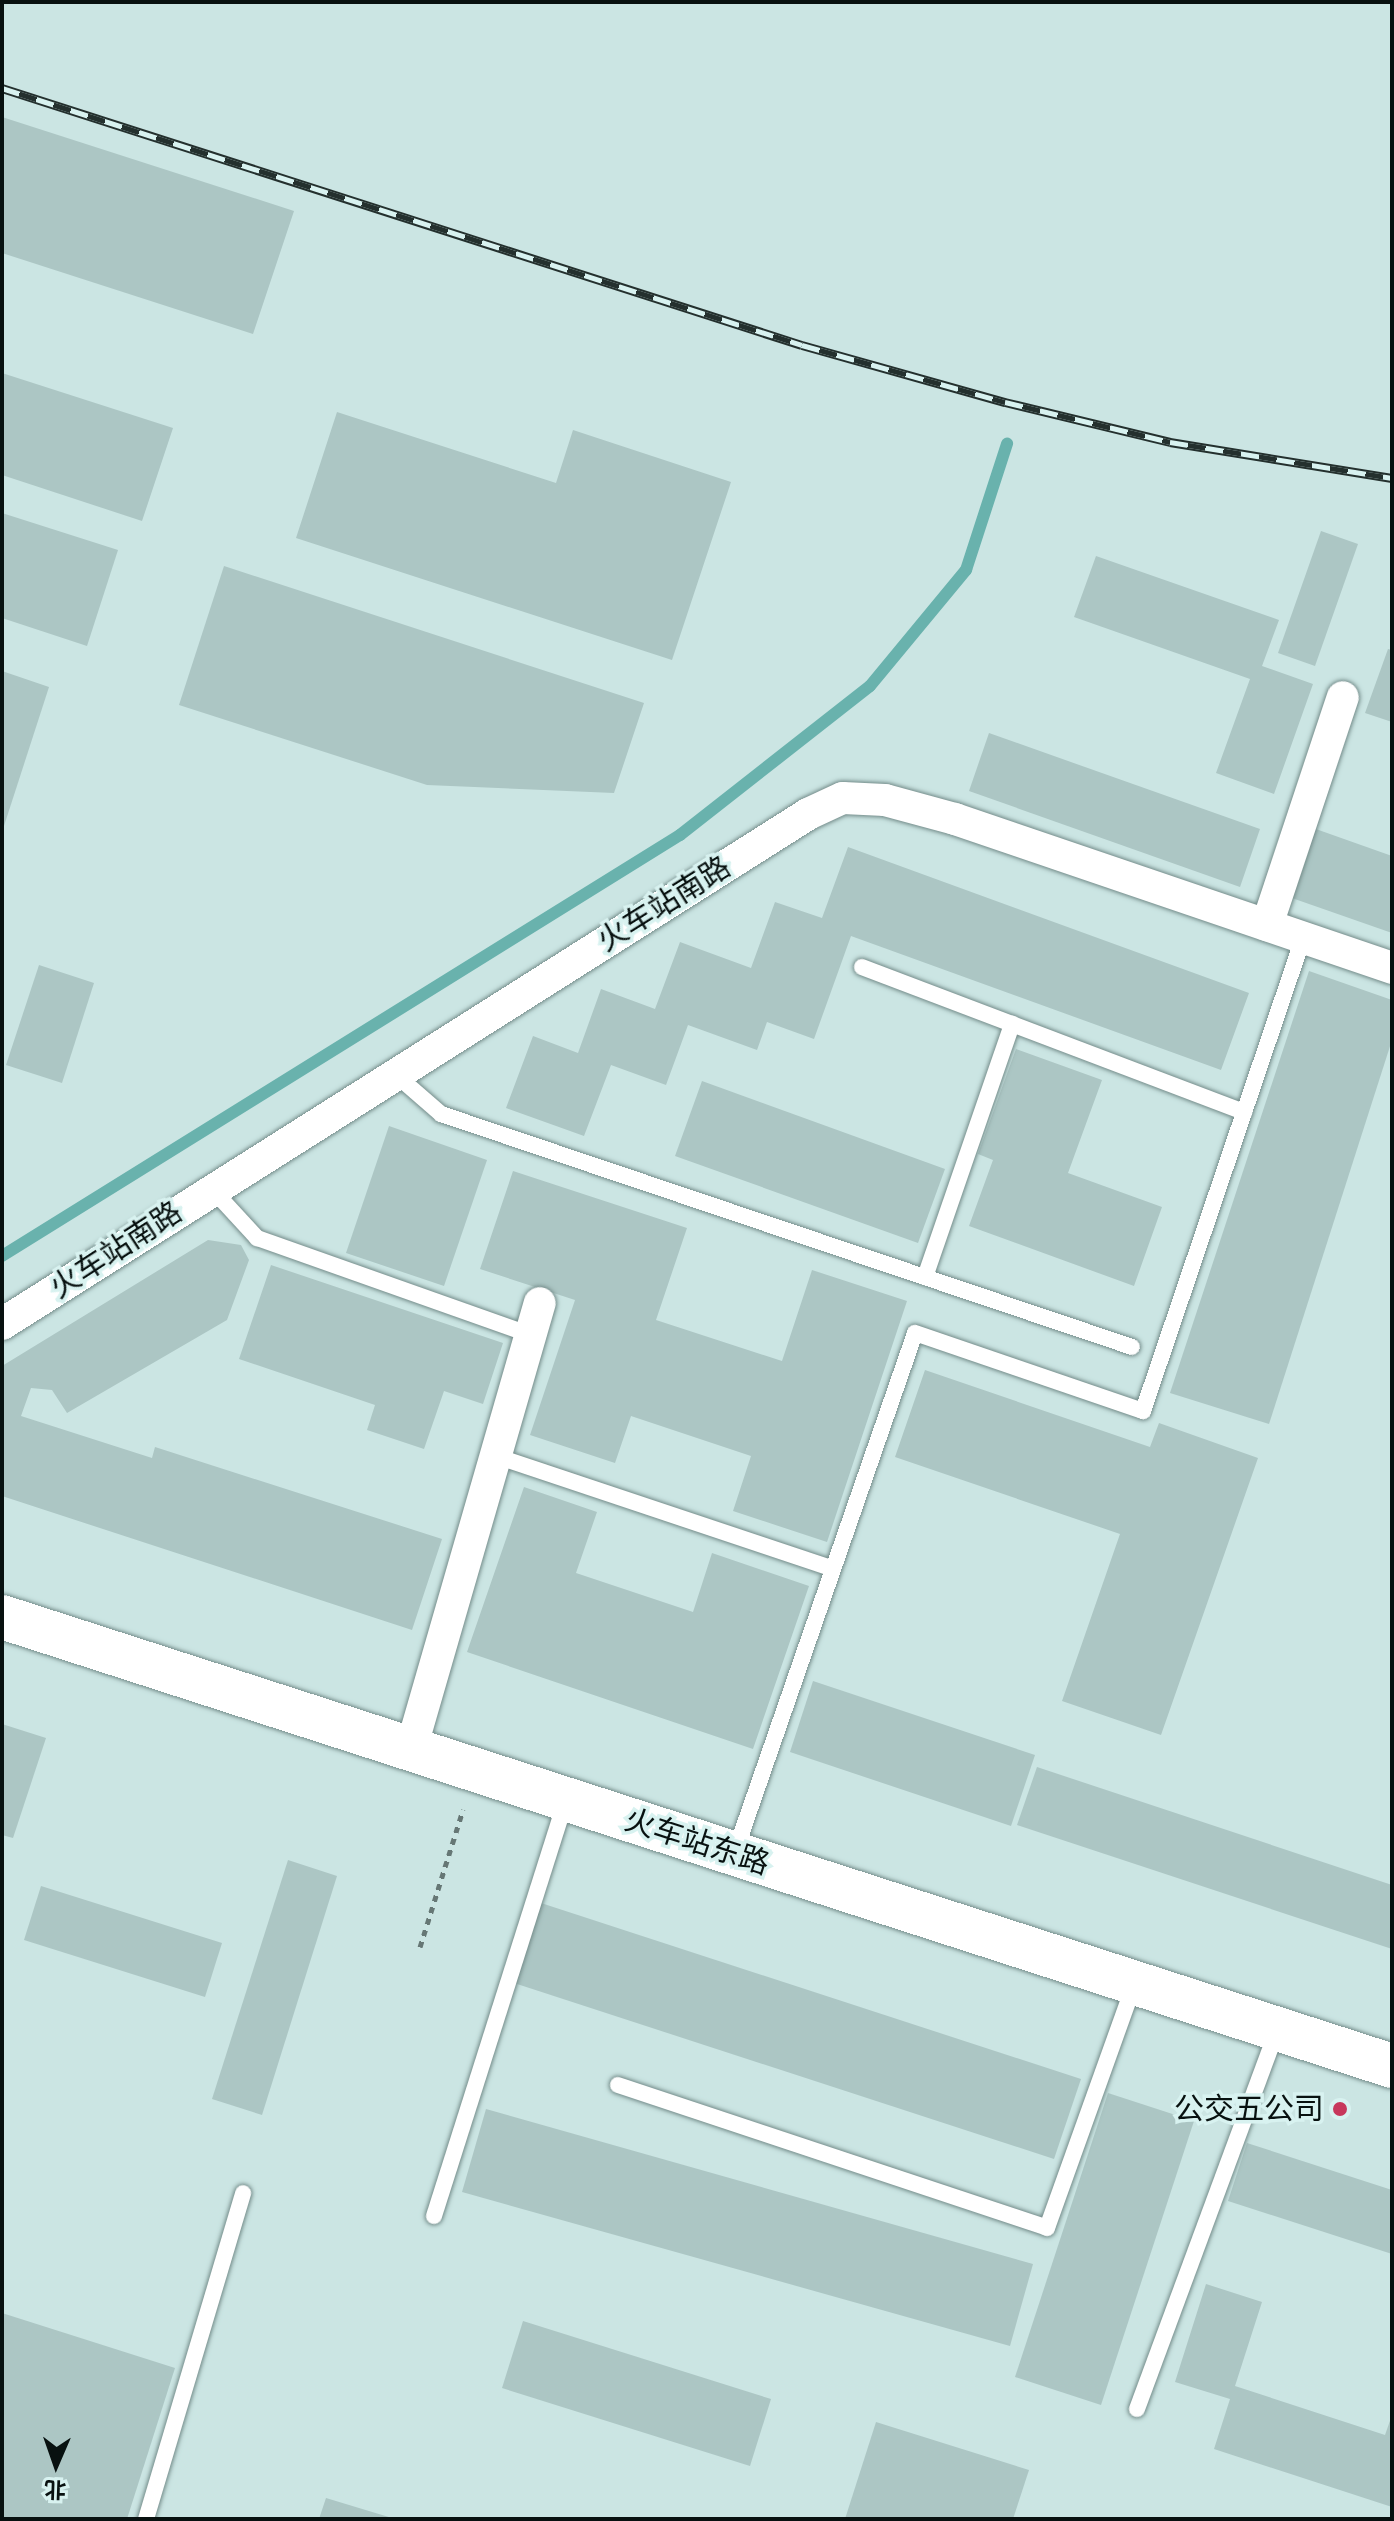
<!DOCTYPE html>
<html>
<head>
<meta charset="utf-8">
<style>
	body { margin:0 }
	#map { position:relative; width:1394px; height:2521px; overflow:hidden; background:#cbe5e3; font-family:Cabin,"Noto Sans SC",sans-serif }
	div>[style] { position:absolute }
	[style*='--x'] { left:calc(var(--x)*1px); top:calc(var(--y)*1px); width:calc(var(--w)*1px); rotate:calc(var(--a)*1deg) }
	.stream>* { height:12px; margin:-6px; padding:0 6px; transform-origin:6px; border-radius:6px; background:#69b2ad }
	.building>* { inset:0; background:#acc6c4 }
	.path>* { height:5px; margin-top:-2.5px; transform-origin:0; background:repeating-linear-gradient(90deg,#667775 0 6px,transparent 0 12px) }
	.roads { filter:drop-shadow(0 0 2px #748c8a) drop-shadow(0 0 2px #748c8a) }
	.lane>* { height:16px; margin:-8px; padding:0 8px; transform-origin:8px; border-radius:8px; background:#fff }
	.street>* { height:32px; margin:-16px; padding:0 16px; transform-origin:16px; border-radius:16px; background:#fff }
	.secondary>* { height:44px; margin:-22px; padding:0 22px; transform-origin:22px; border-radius:22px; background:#fff }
	.rail>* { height:9px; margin-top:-4.5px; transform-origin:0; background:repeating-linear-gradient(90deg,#d8f2f0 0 18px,#24302e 0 36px); box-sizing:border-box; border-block:2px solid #24302e }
	.dots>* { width:22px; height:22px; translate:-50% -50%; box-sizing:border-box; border:4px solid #d8f2f0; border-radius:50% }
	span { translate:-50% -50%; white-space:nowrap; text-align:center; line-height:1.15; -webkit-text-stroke:7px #d8f2f0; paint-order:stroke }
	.street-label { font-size:30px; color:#081110 }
	.poi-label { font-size:30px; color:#081110 }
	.right { translate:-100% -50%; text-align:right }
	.frame { position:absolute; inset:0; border:4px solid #081110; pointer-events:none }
	.north { position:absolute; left:16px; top:2425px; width:80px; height:80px; -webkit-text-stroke:6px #d8f2f0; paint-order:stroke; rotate:182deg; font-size:22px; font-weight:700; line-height:32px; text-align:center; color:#081110 }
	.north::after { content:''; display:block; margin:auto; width:28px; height:36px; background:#081110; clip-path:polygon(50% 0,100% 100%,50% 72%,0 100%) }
</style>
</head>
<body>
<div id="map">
	<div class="stream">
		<i style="--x:2;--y:1256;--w:798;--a:-31.84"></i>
		<i style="--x:680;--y:835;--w:241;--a:-38.1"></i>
		<i style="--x:870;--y:686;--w:151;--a:-50.4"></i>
		<i style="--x:966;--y:570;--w:133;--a:-72"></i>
	</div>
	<div class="building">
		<i style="clip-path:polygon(2px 117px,294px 211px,253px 334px,2px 253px)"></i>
		<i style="clip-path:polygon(2px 373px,173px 428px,142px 521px,2px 475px)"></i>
		<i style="clip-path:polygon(337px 412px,556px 483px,573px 430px,731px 482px,672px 660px,296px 538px)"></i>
		<i style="clip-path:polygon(2px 513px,118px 550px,87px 646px,2px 618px)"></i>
		<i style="clip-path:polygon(1321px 531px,1358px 544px,1315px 666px,1278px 653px)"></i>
		<i style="clip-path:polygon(1096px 556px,1279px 620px,1262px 666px,1313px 684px,1274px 794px,1216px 773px,1250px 679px,1074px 617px)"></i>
		<i style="clip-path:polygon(224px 566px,644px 703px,614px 793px,427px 785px,179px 705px)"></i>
		<i style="clip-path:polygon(1388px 649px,1392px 650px,1392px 722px,1365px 713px)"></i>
		<i style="clip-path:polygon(2px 671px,49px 687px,3px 829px,2px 829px)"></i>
		<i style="clip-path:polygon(989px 733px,1260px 829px,1240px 887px,969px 791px)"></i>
		<i style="clip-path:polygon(1313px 828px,1392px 856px,1392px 933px,1289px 897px)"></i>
		<i style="clip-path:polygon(848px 847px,1249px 993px,1221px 1070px,851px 936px,814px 1039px,767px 1022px,757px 1050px,688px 1025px,666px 1085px,611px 1065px,584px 1136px,506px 1108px,533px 1036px,578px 1053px,601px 989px,655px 1009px,680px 942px,751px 968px,775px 902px,822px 918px)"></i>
		<i style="clip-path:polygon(39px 965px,94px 983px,62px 1083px,6px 1065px)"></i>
		<i style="clip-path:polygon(1309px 971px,1392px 1000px,1392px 1040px,1269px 1424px,1170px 1393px)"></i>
		<i style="clip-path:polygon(1016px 1049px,1102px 1080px,1068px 1173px,1162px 1207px,1134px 1286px,969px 1226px,993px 1160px,978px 1154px)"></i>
		<i style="clip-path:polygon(702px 1081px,945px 1169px,918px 1243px,675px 1156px)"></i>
		<i style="clip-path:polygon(389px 1126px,487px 1160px,444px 1286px,346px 1253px)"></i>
		<i style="clip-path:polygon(513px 1171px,687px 1228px,656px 1320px,782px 1361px,812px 1270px,907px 1301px,827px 1542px,733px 1511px,751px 1456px,631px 1416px,615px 1463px,530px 1435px,575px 1300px,480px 1269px)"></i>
		<i style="clip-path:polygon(208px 1240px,241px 1245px,249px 1260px,227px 1320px,67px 1413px,52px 1390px,31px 1388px,21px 1416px,152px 1458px,155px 1447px,442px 1539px,412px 1630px,2px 1496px,2px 1366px)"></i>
		<i style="clip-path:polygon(271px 1265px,503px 1343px,483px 1404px,444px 1391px,424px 1449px,367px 1430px,375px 1405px,239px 1359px)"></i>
		<i style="clip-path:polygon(925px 1370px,1150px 1447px,1159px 1423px,1258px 1458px,1161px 1735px,1062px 1701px,1120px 1534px,895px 1457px)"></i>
		<i style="clip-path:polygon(524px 1487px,597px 1512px,576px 1573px,693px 1612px,712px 1553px,809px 1586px,753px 1749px,467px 1652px)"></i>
		<i style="clip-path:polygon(813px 1681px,1035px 1755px,1011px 1826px,790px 1752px)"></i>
		<i style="clip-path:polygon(2px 1724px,46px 1738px,13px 1838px,2px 1835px)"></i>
		<i style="clip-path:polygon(1037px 1767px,1392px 1885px,1392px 1949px,1017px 1825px)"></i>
		<i style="clip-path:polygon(288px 1860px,337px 1876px,262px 2115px,212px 2099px)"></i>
		<i style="clip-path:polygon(41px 1886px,222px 1943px,205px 1997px,24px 1940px)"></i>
		<i style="clip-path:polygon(541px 1903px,1081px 2079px,1054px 2159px,514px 1983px)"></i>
		<i style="clip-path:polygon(1108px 2093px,1194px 2121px,1101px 2405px,1015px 2377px)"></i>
		<i style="clip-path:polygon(486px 2109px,1033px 2264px,1010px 2346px,462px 2192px)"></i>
		<i style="clip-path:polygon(1247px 2143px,1392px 2190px,1392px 2254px,1228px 2201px)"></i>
		<i style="clip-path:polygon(1206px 2284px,1262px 2302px,1235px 2386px,1385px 2435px,1392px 2415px,1392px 2507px,1214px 2449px,1230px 2399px,1175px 2382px)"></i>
		<i style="clip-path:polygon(2px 2313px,175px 2368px,127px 2519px,2px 2519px)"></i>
		<i style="clip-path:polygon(523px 2321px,771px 2399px,750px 2466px,502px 2388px)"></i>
		<i style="clip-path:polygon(876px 2422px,1029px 2470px,1013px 2519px,845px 2519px)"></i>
		<i style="clip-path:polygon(326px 2498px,392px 2518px,392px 2519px,319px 2519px)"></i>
	</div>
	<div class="path">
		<i style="--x:420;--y:1947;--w:144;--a:-72.6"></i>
	</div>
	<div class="roads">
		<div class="lane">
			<i style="--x:862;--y:967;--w:409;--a:20.8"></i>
			<i style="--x:395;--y:1074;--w:61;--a:41"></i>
			<i style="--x:441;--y:1114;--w:729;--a:18.63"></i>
			<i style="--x:212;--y:1189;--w:67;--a:47.4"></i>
			<i style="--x:257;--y:1238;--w:291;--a:19.5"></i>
			<i style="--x:925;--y:1277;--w:268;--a:-71"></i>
			<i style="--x:496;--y:1456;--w:355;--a:18.5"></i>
			<i style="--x:735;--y:1852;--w:549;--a:-70.87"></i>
			<i style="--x:915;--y:1333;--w:241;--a:18.9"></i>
			<i style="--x:1143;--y:1411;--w:499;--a:-71.3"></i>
			<i style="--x:618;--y:2085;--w:452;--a:18.4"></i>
			<i style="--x:1047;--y:2228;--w:258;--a:-70.3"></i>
			<i style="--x:434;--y:2216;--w:435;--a:-72.4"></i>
			<i style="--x:1137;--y:2409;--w:403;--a:-69.7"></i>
			<i style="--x:146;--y:2519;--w:340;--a:-73.4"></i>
		</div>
		<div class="street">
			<i style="--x:1267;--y:925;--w:240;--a:-71.6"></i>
			<i style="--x:2;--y:1324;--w:954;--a:-32.32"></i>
			<i style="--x:808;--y:814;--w:38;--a:-25"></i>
			<i style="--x:843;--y:798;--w:42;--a:2.7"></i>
			<i style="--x:885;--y:800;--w:73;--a:15.2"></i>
			<i style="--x:955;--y:819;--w:462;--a:18.8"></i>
			<i style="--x:411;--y:1749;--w:464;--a:-73.9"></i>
		</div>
		<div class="secondary">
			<i style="--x:2;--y:1617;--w:1461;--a:17.9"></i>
		</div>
	</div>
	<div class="rail">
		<i style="--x:2;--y:88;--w:840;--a:17.81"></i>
		<i style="--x:802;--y:345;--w:211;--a:15.7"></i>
		<i style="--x:1005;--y:402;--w:170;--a:13.6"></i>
		<i style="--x:1170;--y:442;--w:225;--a:9.2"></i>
	</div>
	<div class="dots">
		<i style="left:1340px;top:2109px;background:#c7385c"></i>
	</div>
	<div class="street-label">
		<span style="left:664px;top:904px;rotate:-32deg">火车站南路</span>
		<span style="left:116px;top:1250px;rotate:-33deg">火车站南路</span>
		<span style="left:697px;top:1842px;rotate:18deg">火车站东路</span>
	</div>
	<div class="poi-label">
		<span class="right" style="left:1324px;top:2109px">公交五公司</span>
	</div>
	<div class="frame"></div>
	<div class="north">北</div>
</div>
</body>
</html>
